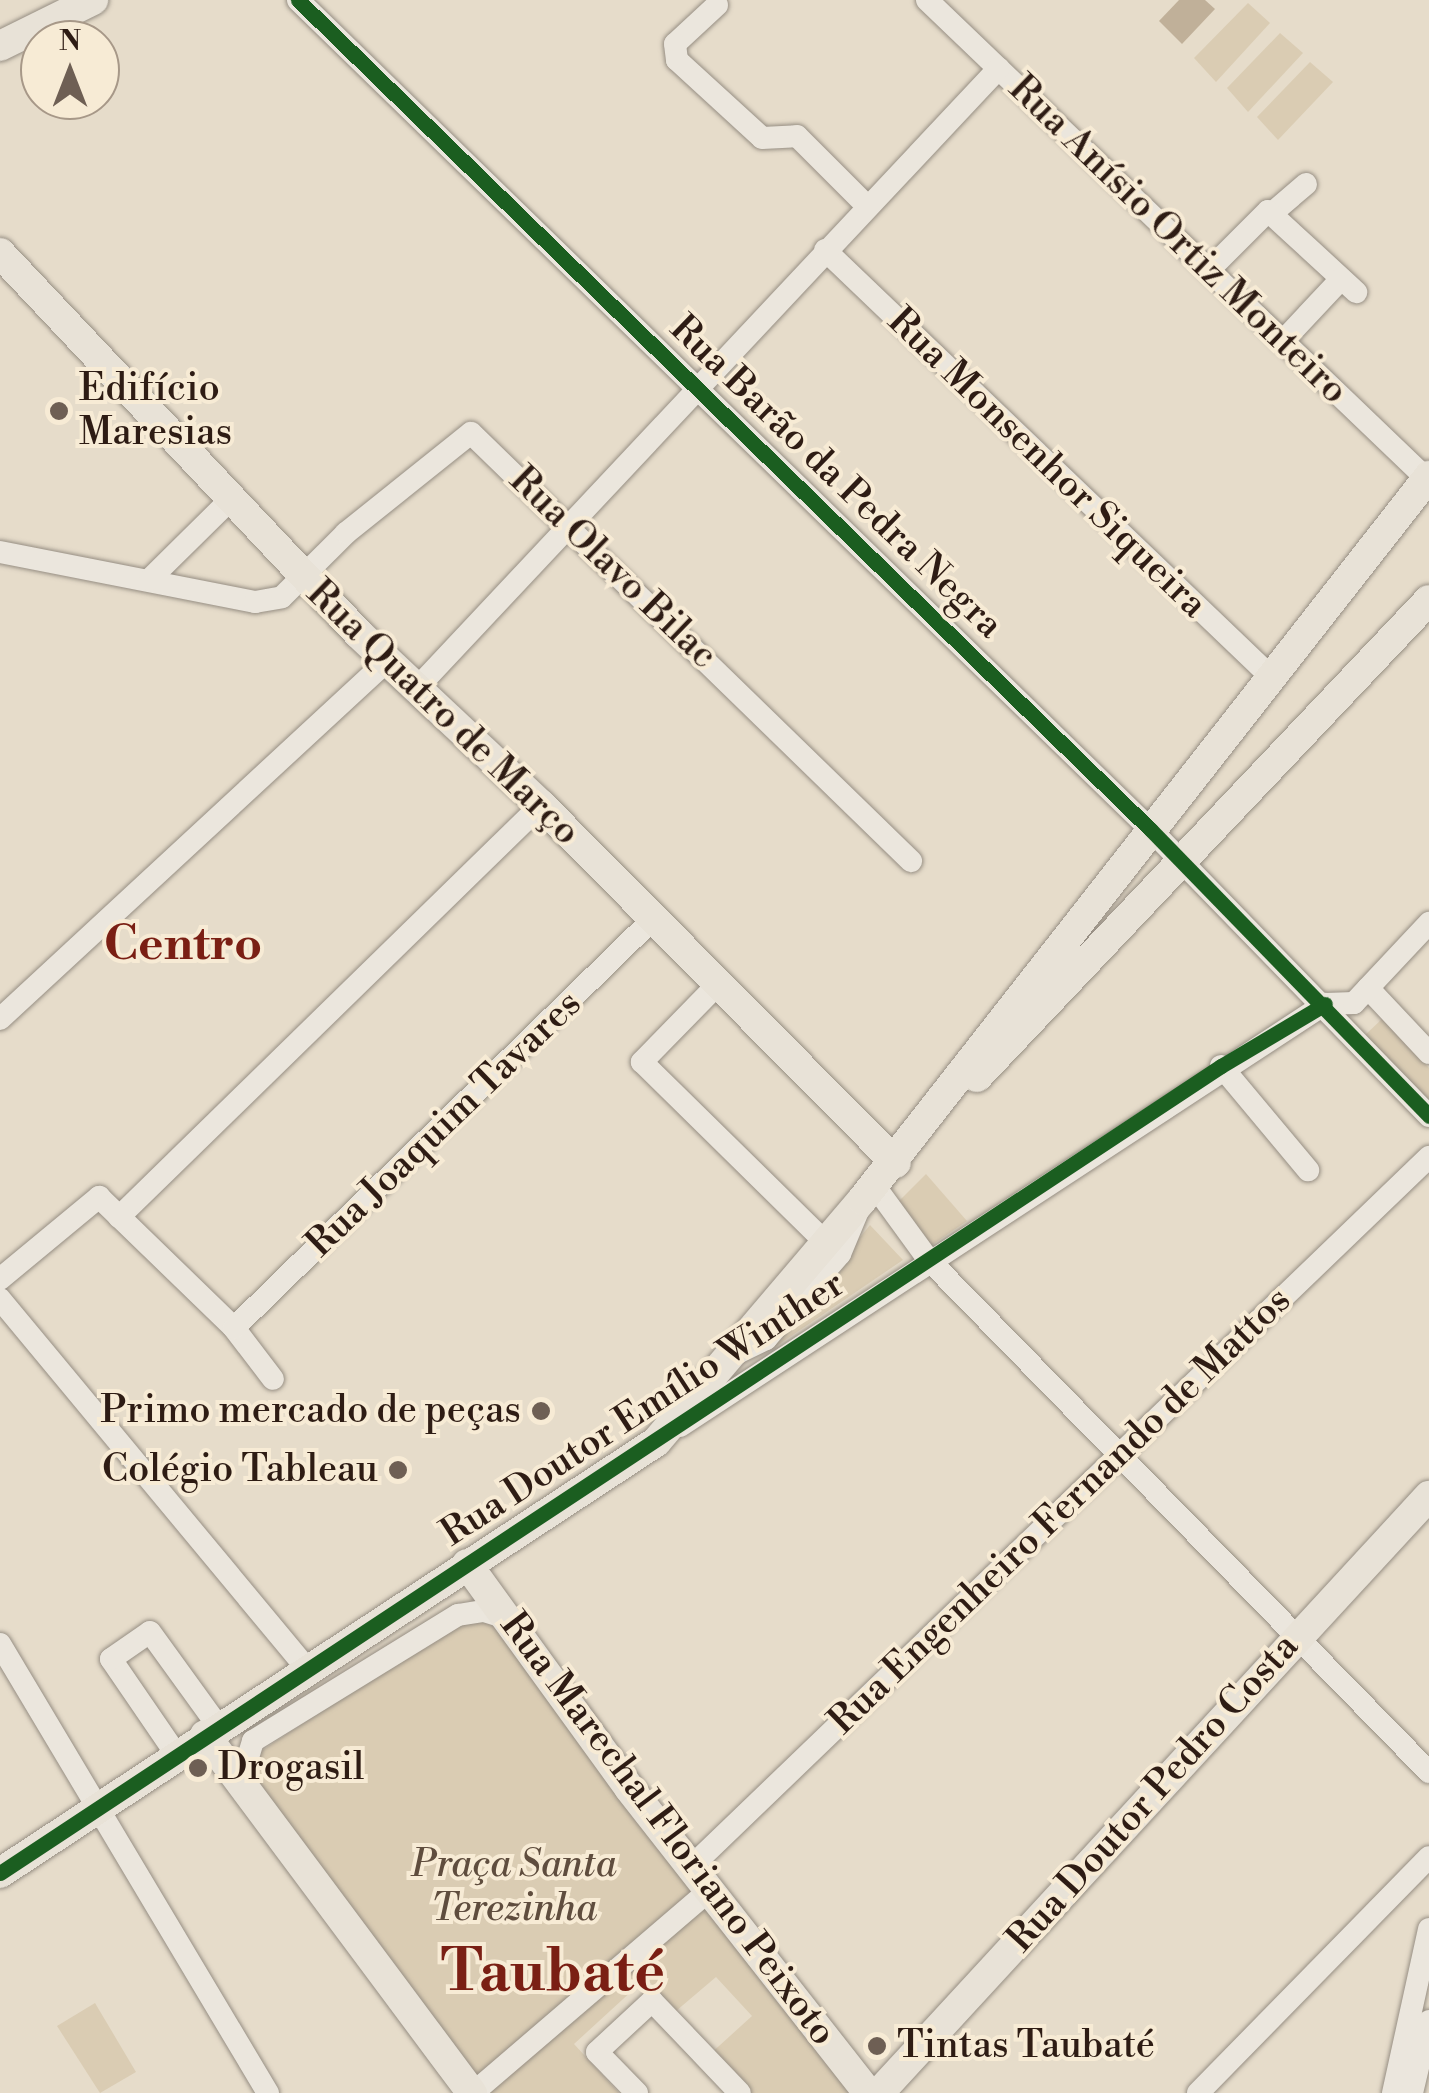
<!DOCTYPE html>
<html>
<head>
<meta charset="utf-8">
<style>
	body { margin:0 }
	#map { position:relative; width:1429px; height:2093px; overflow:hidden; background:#e6dcca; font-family:"Libre Bodoni",serif }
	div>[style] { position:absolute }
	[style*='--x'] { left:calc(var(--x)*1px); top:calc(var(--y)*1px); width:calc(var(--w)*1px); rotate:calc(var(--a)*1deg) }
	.green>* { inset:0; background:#daccb3 }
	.water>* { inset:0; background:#c0b099 }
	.roads { filter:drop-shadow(0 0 2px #968e83) drop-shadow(0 0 2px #968e83) }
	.minor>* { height:22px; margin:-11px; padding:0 11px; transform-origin:11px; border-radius:11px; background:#ebe6dd }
	.major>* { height:30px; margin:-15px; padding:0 15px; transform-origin:15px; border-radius:15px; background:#e8e2d7 }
	.cycleway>* { height:15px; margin:-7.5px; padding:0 7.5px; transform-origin:7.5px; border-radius:7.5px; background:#1b5e20 }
	.dots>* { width:28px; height:28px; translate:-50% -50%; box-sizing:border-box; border:5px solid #f7ebd5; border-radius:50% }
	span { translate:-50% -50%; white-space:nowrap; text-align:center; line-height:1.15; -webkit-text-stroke:8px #f7ebd5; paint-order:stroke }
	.street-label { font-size:38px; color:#2e1c14 }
	.poi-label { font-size:38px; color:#2e1c14 }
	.left { translate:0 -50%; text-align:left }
	.right { translate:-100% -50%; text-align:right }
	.park-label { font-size:38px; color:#5f4d3e; font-style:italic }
	.district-label { font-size:48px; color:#7a1f14; font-weight:700 }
	.town-label { font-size:58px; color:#7a1f14; font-weight:700 }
	.north { position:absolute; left:20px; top:20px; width:100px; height:100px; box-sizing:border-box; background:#f7ebd5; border:2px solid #a79888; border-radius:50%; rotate:0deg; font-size:28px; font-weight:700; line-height:40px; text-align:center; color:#2e1c14 }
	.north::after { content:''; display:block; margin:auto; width:35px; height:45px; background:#6e5f54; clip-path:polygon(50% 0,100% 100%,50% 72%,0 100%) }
</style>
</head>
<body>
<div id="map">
	<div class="green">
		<i style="clip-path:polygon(1248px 3px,1270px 23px,1216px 82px,1194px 58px)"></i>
		<i style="clip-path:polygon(1280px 33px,1303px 53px,1248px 112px,1227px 88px)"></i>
		<i style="clip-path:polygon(1310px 62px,1333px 82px,1278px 140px,1257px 117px)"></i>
		<i style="clip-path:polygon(1383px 1018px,1429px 1068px,1429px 1108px,1363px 1037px)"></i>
		<i style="clip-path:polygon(926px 1174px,967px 1221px,926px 1249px,894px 1206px)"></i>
		<i style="clip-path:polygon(870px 1225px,903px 1260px,769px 1351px)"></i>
		<i style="clip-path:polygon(466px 1616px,490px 1618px,850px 2093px,746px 2093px,708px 2056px,752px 2016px,716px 1977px,676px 2011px,646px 1978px,574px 2044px,619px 2093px,486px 2093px,243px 1763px)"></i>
		<i style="clip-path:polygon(95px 2003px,136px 2072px,100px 2093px,57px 2026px)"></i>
	</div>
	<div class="water">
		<i style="clip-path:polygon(1179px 0,1205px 0,1215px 9px,1182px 44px,1159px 21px)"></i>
	</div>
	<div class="roads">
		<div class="minor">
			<i style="--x:298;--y:0;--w:1190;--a:44.22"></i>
			<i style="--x:1151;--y:830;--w:399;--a:45.8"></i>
			<i style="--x:927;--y:0;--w:695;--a:43.78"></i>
			<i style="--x:717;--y:5;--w:57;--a:137.1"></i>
			<i style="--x:675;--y:44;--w:16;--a:83"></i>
			<i style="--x:677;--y:60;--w:115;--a:42.5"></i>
			<i style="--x:762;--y:138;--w:35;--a:-3"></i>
			<i style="--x:797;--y:136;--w:99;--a:45"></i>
			<i style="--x:1271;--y:214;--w:46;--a:-40.6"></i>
			<i style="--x:825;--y:250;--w:615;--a:43.75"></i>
			<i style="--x:1209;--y:270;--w:83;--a:-45"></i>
			<i style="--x:1268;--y:211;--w:120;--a:42.6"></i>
			<i style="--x:1283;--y:341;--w:85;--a:-46.9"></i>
			<i style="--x:0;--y:552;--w:260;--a:11.1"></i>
			<i style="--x:255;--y:602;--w:27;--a:-10"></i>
			<i style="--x:282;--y:597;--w:91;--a:-45"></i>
			<i style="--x:346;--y:533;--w:160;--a:-38.7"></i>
			<i style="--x:471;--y:433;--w:614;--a:44.21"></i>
			<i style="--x:150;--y:579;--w:114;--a:-44.6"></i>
			<i style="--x:417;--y:688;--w:850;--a:-46.81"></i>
			<i style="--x:720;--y:982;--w:112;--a:134.3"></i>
			<i style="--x:642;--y:1062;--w:258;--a:44.5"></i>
			<i style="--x:1368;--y:988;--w:89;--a:46.8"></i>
			<i style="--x:1325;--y:1004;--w:29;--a:-2"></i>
			<i style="--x:1354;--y:1003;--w:110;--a:-46.8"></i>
			<i style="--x:0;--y:1019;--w:527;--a:-42.77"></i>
			<i style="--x:1221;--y:1066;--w:136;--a:50.1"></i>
			<i style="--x:874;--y:1185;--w:92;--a:53.9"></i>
			<i style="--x:928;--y:1259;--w:717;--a:45.68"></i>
			<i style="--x:119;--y:1217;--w:590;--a:-44.31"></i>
			<i style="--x:0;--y:1279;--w:129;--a:-39.6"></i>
			<i style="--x:99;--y:1197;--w:188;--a:44.1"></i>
			<i style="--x:234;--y:1328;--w:64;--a:52.6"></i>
			<i style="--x:0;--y:1299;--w:479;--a:50.3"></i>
			<i style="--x:234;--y:1328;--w:586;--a:-44.31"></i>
			<i style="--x:733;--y:1355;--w:37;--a:-26"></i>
			<i style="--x:766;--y:1339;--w:113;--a:-49"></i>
			<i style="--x:840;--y:1254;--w:52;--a:-67.4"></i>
			<i style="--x:680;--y:1426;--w:771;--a:-33.2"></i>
			<i style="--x:0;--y:1644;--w:523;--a:59.17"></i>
			<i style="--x:176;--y:1754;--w:115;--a:-124.4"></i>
			<i style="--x:111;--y:1659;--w:47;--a:-34.7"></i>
			<i style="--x:150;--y:1632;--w:116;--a:54.1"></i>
			<i style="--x:240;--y:1784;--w:45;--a:-73.2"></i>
			<i style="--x:253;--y:1741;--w:241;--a:-31.6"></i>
			<i style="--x:458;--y:1615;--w:26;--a:-9"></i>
			<i style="--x:484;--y:1611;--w:27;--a:17"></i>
			<i style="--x:692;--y:1866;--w:1023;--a:-43.89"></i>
			<i style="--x:473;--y:2093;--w:312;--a:-40.6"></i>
			<i style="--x:637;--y:2093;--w:57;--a:-134.3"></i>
			<i style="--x:597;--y:2052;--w:75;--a:-42.8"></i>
			<i style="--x:652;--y:2001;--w:127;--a:46.3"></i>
			<i style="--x:1198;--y:2093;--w:330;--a:-45.6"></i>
			<i style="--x:1393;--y:2093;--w:168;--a:-77.6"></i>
			<i style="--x:1412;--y:2093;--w:74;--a:-76.7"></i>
		</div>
		<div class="major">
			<i style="--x:0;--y:46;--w:104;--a:-26.3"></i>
			<i style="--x:0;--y:253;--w:523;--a:46.7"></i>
			<i style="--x:359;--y:634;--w:250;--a:43.2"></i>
			<i style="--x:541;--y:805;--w:504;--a:45.24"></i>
			<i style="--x:977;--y:1077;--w:657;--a:-46.54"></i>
			<i style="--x:467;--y:1564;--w:276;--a:54.1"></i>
			<i style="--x:629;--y:1788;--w:387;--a:51.9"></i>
			<i style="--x:205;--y:1735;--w:447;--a:53.3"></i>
			<i style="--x:0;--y:1873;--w:785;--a:-33.31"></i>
			<i style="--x:656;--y:1442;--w:318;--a:-49.6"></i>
			<i style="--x:862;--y:1200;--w:920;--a:-51.93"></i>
			<i style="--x:879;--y:2093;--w:812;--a:-47.35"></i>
		</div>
	</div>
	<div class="cycleway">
		<i style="--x:298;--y:0;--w:1190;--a:44.22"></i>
		<i style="--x:1151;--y:830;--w:399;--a:45.8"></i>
		<i style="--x:0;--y:1873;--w:1464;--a:-33.46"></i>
		<i style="--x:1221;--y:1066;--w:121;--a:-30.8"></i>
	</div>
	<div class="dots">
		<i style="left:59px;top:411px;background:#6e5f54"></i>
		<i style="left:541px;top:1411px;background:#6e5f54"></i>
		<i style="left:398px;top:1470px;background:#6e5f54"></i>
		<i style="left:198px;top:1768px;background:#6e5f54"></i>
		<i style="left:877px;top:2046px;background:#6e5f54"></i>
	</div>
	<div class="street-label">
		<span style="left:1178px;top:240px;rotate:44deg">Rua Anísio Ortiz Monteiro</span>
		<span style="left:1047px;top:463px;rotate:44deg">Rua Monsenhor Siqueira</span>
		<span style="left:836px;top:477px;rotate:44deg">Rua Barão da Pedra Negra</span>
		<span style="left:613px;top:568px;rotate:44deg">Rua Olavo Bilac</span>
		<span style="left:443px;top:713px;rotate:44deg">Rua Quatro de Março</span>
		<span style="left:444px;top:1124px;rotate:-44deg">Rua Joaquim Tavares</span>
		<span style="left:643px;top:1409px;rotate:-33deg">Rua Doutor Emílio Winther</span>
		<span style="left:1060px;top:1511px;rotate:-44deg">Rua Engenheiro Fernando de Mattos</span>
		<span style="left:1153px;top:1793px;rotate:-48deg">Rua Doutor Pedro Costa</span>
		<span style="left:668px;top:1829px;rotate:53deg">Rua Marechal Floriano Peixoto</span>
	</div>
	<div class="poi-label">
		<span class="left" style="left:79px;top:411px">Edifício<br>Maresias</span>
		<span class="right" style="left:521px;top:1411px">Primo mercado de peças</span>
		<span class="right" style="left:378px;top:1470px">Colégio Tableau</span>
		<span class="left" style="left:218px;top:1768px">Drogasil</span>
		<span class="left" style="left:897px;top:2046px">Tintas Taubaté</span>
	</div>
	<div class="park-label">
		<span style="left:514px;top:1887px">Praça Santa<br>Terezinha</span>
	</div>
	<div class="district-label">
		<span style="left:183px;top:946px">Centro</span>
	</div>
	<div class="town-label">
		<span style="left:553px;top:1973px">Taubaté</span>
	</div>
	<div class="north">N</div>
</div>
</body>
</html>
